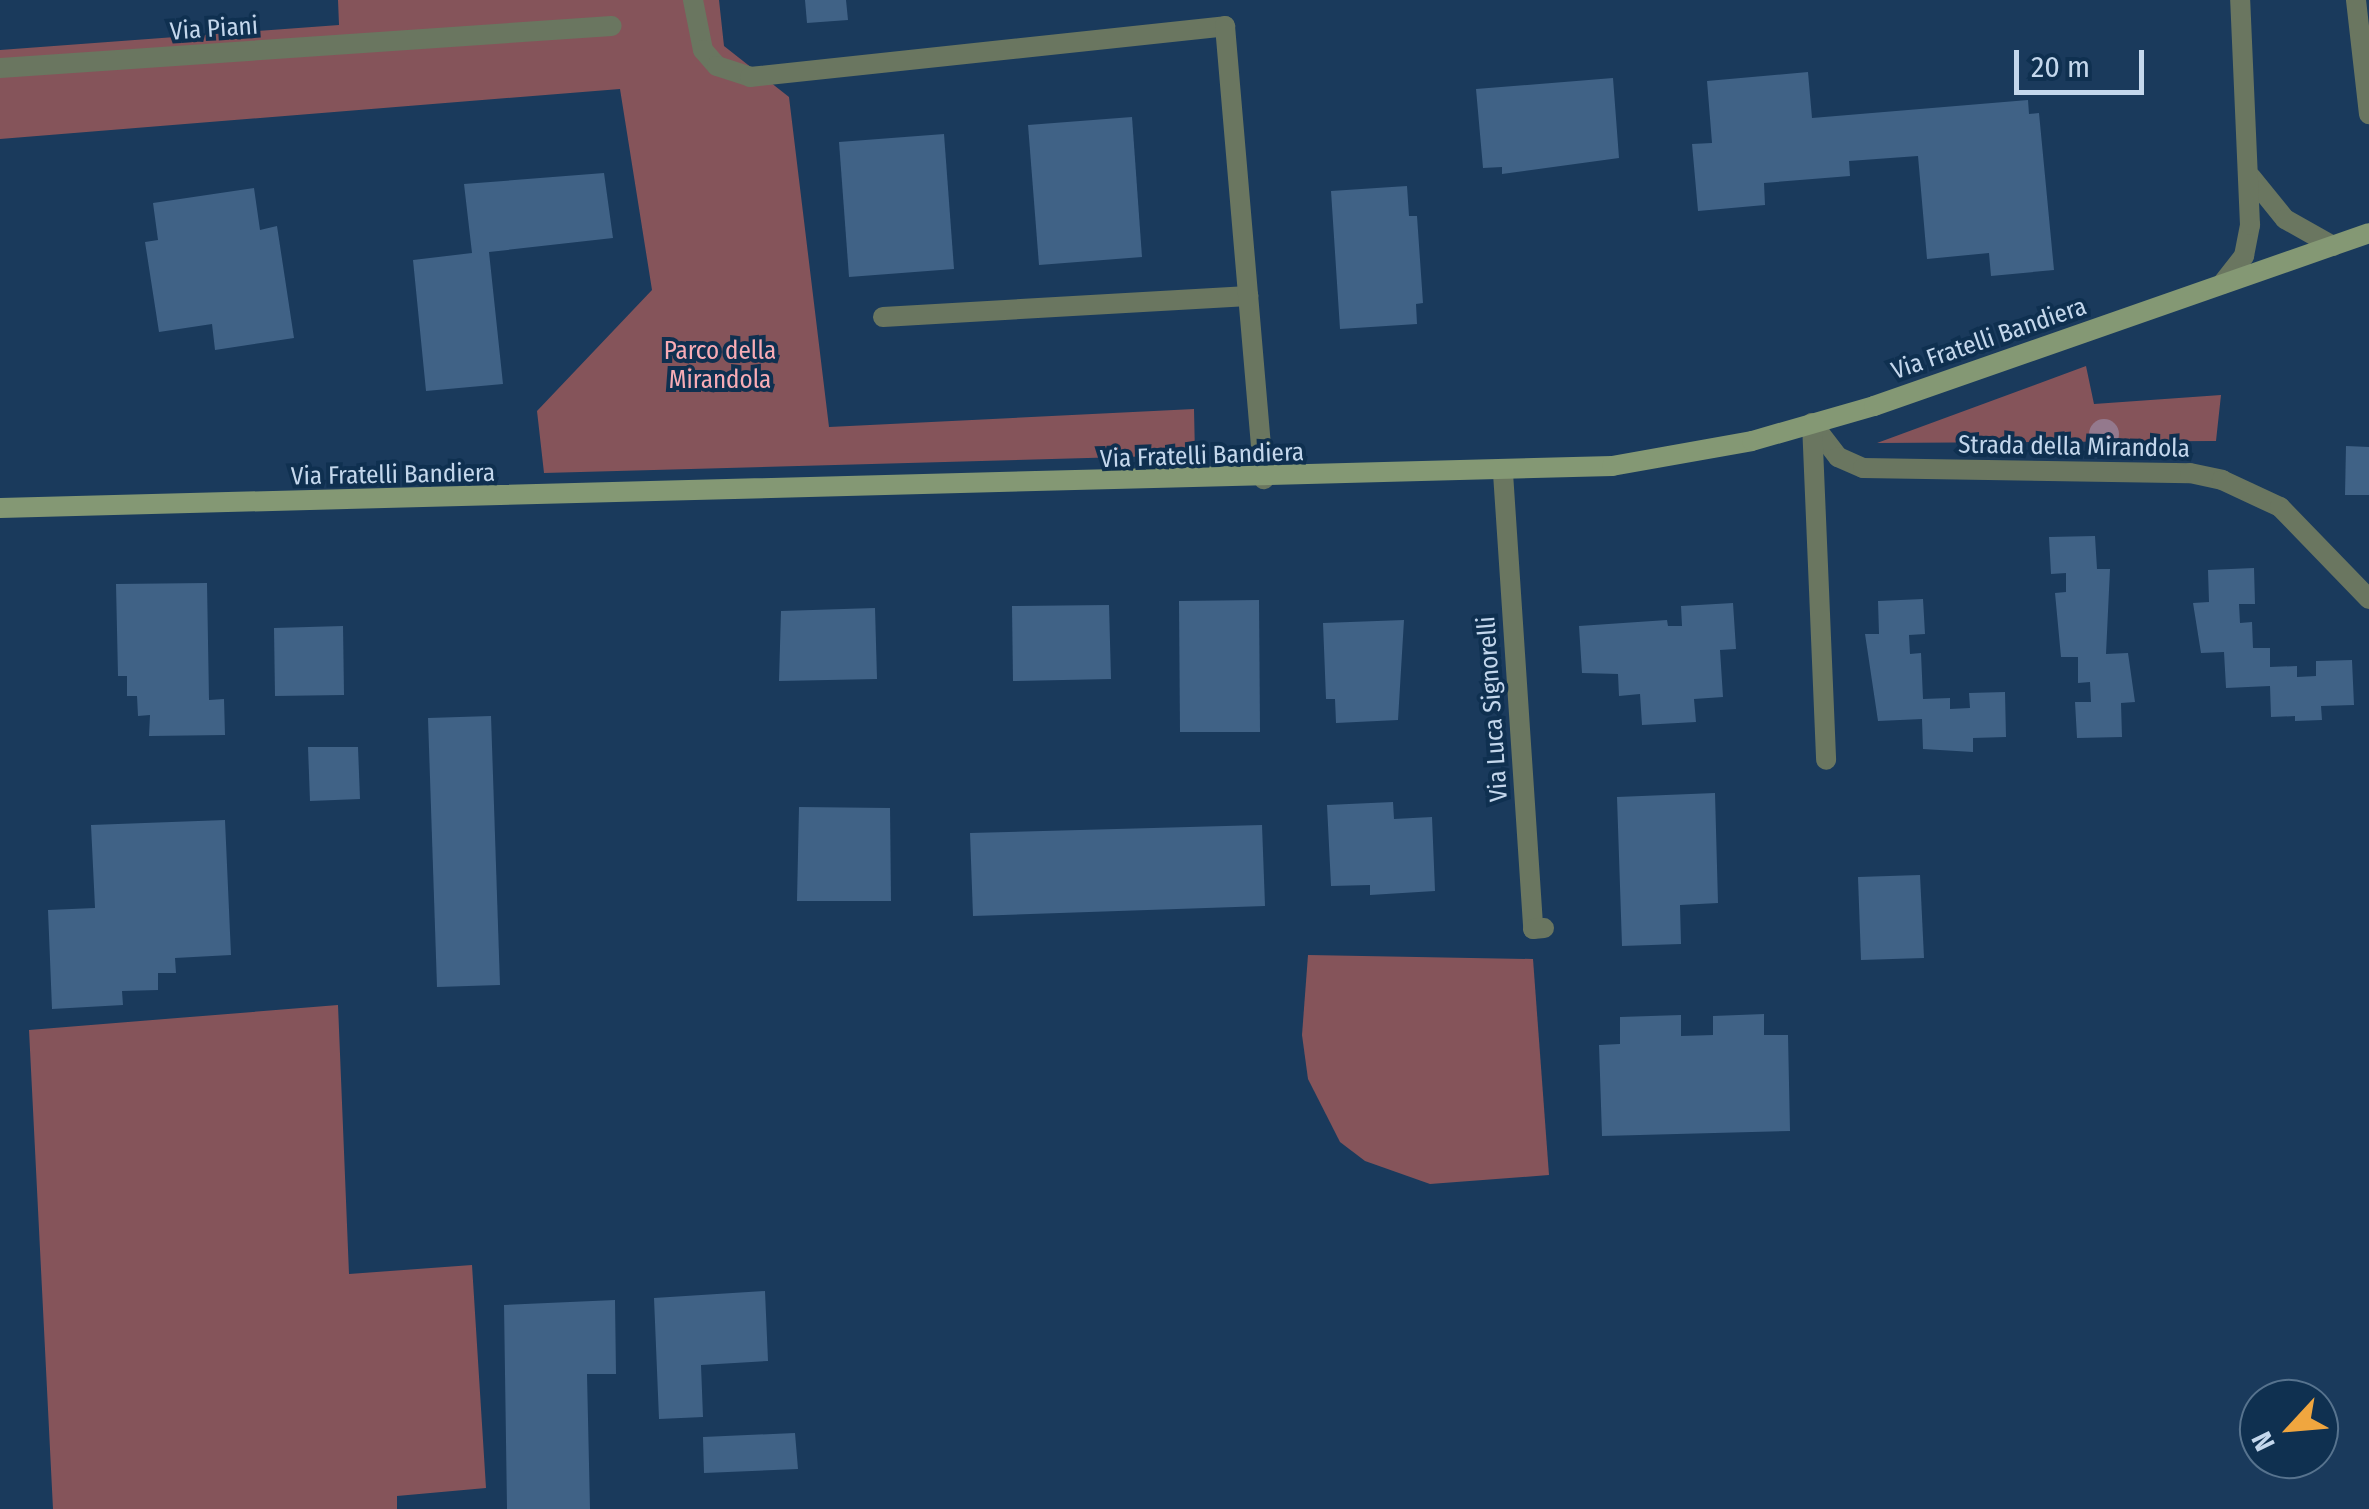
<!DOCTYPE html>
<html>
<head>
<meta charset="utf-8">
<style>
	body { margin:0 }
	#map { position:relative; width:2369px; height:1509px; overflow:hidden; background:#1a3a5c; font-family:"Fira Sans Condensed",sans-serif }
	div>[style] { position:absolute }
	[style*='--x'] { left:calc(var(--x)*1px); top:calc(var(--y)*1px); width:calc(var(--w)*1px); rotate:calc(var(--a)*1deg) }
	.green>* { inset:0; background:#85545a }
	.building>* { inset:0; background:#406286 }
	.lane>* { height:20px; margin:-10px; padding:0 10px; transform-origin:10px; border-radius:10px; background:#6a7660 }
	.street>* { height:20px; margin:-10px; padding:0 10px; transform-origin:10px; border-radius:10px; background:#6a7660 }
	.secondary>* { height:20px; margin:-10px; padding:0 10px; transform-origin:10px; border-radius:10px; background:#849874 }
	.trees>* { width:30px; height:30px; margin:-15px; border-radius:50%; background:#94798d }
	span { translate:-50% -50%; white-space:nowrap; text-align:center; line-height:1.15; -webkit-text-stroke:8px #0f3050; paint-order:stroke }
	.street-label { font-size:25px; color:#c4d7ec }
	.park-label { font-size:25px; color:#f8acb5 }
	.north { position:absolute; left:2239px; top:1379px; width:100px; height:100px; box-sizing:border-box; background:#0f3050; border:2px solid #57738e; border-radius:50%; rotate:244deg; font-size:28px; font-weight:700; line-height:40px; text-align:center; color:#c4d7ec }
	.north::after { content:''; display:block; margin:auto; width:35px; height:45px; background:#f0a63f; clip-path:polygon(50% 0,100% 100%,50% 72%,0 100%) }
	.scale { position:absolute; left:2014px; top:50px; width:130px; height:45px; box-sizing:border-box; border:5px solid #c4d7ec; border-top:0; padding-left:12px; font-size:30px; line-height:35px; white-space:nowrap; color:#c4d7ec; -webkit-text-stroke:8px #0f3050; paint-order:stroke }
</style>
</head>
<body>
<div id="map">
	<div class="green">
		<i style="clip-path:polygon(338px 0,719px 0,724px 46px,789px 97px,829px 427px,1194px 409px,1195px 455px,544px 473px,537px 411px,652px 290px,620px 89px,0 139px,0 50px,339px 25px)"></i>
		<i style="clip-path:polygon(2086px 366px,2094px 404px,2221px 395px,2216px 441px,1877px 443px)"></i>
		<i style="clip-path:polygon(1308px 955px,1533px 959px,1549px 1175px,1430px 1184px,1365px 1161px,1340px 1142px,1308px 1079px,1302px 1035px)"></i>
		<i style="clip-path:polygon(338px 1005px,349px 1274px,472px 1265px,486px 1488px,397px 1496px,397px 1509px,53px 1509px,29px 1030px)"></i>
	</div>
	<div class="building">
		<i style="clip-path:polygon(805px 0,846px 0,848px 20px,807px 23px)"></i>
		<i style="clip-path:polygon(1808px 72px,1812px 118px,2028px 100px,2029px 114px,2039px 113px,2054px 270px,1991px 276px,1989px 253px,1927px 259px,1918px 156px,1849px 161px,1850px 176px,1764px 183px,1765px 205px,1698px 211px,1692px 144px,1712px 143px,1707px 81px)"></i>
		<i style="clip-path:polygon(1613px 78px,1619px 158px,1502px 174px,1502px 167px,1483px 168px,1476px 89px)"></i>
		<i style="clip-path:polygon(1132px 117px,1142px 257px,1039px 265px,1028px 125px)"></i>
		<i style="clip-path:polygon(944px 134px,954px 269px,849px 277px,839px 142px)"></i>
		<i style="clip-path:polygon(604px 173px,613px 238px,489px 252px,503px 384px,426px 391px,413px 260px,472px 253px,464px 184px)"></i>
		<i style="clip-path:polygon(1407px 186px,1409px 216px,1417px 216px,1423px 303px,1416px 304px,1417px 324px,1340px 329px,1331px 191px)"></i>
		<i style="clip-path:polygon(254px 188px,260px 230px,277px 226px,294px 338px,215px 350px,212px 324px,159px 332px,145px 242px,158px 240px,153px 203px)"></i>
		<i style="clip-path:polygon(2346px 446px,2369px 447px,2369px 495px,2345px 495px)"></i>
		<i style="clip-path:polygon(2095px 536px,2097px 569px,2110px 569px,2106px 654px,2128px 653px,2135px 702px,2121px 703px,2122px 737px,2077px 738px,2075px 702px,2091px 702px,2090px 682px,2078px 683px,2078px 657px,2061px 657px,2055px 593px,2066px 592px,2066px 573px,2051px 574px,2049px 537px)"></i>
		<i style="clip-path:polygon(2254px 568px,2255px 604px,2239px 604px,2240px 623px,2252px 622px,2253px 648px,2270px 648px,2270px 667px,2297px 666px,2297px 677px,2316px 676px,2316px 661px,2352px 660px,2354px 705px,2321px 706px,2322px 720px,2295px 721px,2295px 716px,2271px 717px,2270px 686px,2226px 688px,2224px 652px,2201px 653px,2193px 603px,2209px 602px,2208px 570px)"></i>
		<i style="clip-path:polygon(207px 583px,209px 700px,224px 699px,225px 735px,149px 736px,150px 715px,138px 716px,137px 696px,127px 696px,127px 676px,118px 676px,116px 584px)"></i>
		<i style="clip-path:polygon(1923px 599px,1925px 634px,1909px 635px,1910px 654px,1921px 653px,1923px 699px,1950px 698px,1950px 709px,1970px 708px,1969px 693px,2005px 692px,2006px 737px,1973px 738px,1973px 752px,1923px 749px,1922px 719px,1878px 721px,1865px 634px,1879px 634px,1878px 601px)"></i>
		<i style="clip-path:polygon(1259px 600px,1260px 732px,1180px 732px,1179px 601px)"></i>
		<i style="clip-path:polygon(1733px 603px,1736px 649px,1720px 650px,1723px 697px,1694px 699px,1696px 722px,1642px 725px,1640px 694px,1619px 696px,1618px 674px,1582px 673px,1579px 626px,1667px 620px,1668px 626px,1682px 626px,1681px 606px)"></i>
		<i style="clip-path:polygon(1109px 605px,1111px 679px,1013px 681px,1012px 606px)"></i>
		<i style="clip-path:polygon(875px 608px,877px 679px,779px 681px,781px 611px)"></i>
		<i style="clip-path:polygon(1404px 620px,1398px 720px,1336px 723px,1335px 699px,1326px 699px,1323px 623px)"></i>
		<i style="clip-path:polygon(343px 626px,344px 695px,275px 696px,274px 628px)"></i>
		<i style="clip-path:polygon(491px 716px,500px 985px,437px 987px,428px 718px)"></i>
		<i style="clip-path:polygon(308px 747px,358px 747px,360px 799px,310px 801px)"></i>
		<i style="clip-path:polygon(1715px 793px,1718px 903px,1680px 905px,1681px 944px,1622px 946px,1617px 797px)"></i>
		<i style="clip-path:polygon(1393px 802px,1394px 819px,1432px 817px,1435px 891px,1370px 895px,1370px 885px,1331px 886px,1327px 805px)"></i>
		<i style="clip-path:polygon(799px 807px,890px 808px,891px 901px,797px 901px)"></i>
		<i style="clip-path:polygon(225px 820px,231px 955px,175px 958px,176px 973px,158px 973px,158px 990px,122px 991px,123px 1005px,52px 1009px,48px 910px,95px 908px,91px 825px)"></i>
		<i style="clip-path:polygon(1262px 825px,1265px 906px,973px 916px,970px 833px)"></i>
		<i style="clip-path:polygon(1920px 875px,1924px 958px,1861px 960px,1858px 877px)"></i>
		<i style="clip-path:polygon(1764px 1014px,1764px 1035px,1788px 1035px,1790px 1131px,1602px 1136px,1599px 1045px,1620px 1044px,1620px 1017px,1681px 1015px,1681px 1036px,1713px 1035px,1713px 1016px)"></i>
		<i style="clip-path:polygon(765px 1291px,768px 1361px,701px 1365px,703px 1417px,659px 1419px,654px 1298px)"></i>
		<i style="clip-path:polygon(615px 1300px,616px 1374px,587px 1374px,590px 1509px,507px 1509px,504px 1305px)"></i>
		<i style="clip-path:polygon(795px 1433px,798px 1469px,704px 1473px,703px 1437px)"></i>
	</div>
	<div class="lane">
		<i style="--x:2356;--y:0;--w:115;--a:83.5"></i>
		<i style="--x:883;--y:317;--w:366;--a:-3.3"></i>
	</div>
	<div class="street">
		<i style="--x:693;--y:0;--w:51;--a:78.7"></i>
		<i style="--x:703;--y:50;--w:21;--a:49"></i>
		<i style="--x:717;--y:66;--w:35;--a:18"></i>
		<i style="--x:750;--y:77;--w:478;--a:-6.1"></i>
		<i style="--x:1225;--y:26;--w:455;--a:85.1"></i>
		<i style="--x:0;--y:68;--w:613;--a:-3.93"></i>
		<i style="--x:2251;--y:177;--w:54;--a:51"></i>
		<i style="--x:2285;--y:219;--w:55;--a:29.4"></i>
		<i style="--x:2222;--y:284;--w:36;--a:-52"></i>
		<i style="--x:2244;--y:256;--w:32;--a:-79"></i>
		<i style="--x:2250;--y:225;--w:225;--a:-92.5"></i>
		<i style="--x:1812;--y:423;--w:43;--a:52.6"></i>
		<i style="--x:1838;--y:457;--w:27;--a:24"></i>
		<i style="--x:1863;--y:468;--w:327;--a:0.9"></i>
		<i style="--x:2190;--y:473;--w:33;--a:12"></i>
		<i style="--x:2222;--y:480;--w:64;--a:25"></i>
		<i style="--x:2280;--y:507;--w:128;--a:45.9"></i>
		<i style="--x:1812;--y:423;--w:337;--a:87.6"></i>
		<i style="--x:1503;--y:473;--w:457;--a:86.2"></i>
		<i style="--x:1533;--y:929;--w:11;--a:-5"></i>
	</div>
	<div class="secondary">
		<i style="--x:0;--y:508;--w:1613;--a:-1.49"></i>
		<i style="--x:1612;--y:466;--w:142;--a:-10.1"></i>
		<i style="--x:1752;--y:441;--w:127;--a:-16"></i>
		<i style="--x:1874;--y:406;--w:524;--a:-19.26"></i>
	</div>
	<div class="trees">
		<i style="left:2104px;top:434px"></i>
	</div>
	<div class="street-label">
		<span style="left:214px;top:29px;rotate:-4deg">Via Piani</span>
		<span style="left:1989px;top:339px;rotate:-19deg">Via Fratelli Bandiera</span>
		<span style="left:2074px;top:447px;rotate:1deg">Strada della Mirandola</span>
		<span style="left:1202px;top:456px;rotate:-2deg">Via Fratelli Bandiera</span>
		<span style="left:393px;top:475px;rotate:-1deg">Via Fratelli Bandiera</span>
		<span style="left:1493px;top:709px;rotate:-94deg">Via Luca Signorelli</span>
	</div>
	<div class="park-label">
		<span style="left:720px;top:366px">Parco della<br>Mirandola</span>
	</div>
	<div class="north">N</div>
	<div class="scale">20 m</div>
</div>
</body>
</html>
